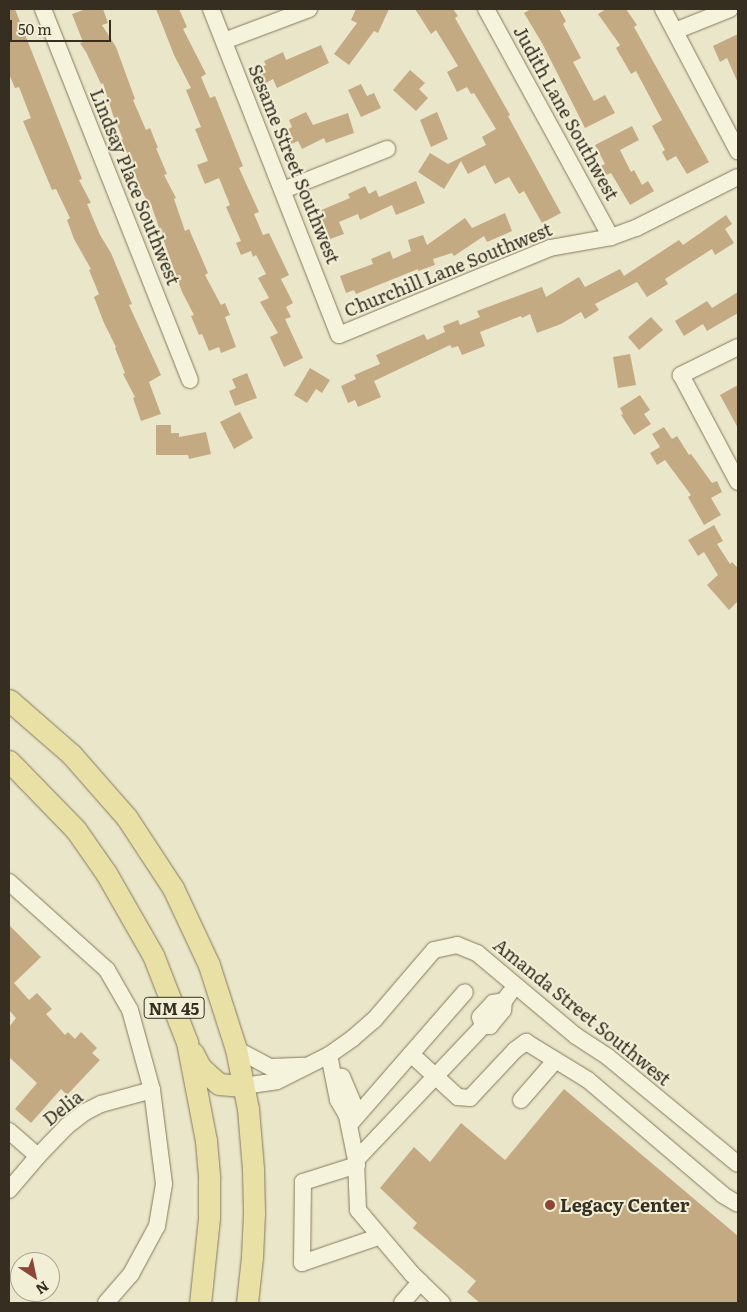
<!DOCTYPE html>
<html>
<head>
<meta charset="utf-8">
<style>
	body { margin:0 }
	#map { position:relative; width:747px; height:1312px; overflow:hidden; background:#eae6c9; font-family:Literata,serif }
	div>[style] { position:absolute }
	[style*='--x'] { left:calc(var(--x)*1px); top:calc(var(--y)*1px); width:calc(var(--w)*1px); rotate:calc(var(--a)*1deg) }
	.building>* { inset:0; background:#c4aa83 }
	.roads { filter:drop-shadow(0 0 1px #847a5f) drop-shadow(0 0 1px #847a5f) }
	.minor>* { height:16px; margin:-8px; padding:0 8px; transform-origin:8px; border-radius:8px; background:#f5f3db }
	.major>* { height:21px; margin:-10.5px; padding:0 10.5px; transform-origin:10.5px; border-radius:10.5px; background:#e8e0a5 }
	.dots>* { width:14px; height:14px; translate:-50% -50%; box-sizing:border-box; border:2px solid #f2efd7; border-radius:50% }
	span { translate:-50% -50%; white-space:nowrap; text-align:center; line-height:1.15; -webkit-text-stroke:4px #f2efd7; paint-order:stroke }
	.shield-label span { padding:1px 4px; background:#f2efd7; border:1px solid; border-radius:4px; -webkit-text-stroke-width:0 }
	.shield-label { font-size:16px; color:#362f21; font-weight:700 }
	.street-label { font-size:18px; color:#362f21 }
	.poi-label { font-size:18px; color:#362f21; font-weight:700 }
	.left { translate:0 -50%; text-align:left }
	.frame { position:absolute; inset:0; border:10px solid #362f21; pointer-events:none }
	.north { position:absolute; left:10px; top:1252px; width:50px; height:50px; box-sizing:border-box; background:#f2efd7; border:1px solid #a7a28e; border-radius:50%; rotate:146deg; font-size:14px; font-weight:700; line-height:20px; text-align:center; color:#362f21 }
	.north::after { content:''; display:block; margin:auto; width:18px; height:22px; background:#8c4636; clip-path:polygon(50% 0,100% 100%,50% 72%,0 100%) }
	.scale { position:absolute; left:10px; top:20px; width:101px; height:22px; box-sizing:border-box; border:2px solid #362f21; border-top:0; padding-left:6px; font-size:15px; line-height:18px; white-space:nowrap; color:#362f21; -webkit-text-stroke:4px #f2efd7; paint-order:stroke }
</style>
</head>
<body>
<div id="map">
	<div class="building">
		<i style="clip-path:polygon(9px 9px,15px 9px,82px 179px,79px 180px,91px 203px,87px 204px,100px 235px,111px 253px,132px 304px,129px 305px,161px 375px,149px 382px,161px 414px,141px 421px,133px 398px,135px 397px,123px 374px,125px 373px,115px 348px,116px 347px,104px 323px,94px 297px,99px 294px,89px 270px,91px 269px,74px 239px,67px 220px,70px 218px,56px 189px,52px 190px,23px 121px,31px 118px,19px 87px,15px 88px,9px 74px)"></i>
		<i style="clip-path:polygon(86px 9px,103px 9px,108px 23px,102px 25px,116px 47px,135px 99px,133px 100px,146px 130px,150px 128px,158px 148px,156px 148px,167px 174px,164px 175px,176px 198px,174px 199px,185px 231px,189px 229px,208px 273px,205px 275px,221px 305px,225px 303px,230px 315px,225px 317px,236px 347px,221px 353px,219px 347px,209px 351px,202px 334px,199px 335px,191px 316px,194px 315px,182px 292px,150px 202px,148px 203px,142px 191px,121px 140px,123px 139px,113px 115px,103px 83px,101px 84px,86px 52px,80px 43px,83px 42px,72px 14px)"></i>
		<i style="clip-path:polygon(156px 9px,179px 9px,187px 27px,183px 29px,206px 74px,201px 77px,210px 98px,215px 96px,243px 166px,239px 168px,259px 212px,254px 214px,263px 235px,269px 233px,289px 275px,281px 279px,293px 303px,286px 307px,291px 317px,285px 319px,303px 358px,284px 367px,270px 337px,278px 333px,260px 302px,269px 298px,258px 278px,266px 274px,256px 255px,253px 257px,251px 251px,241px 255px,236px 243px,241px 241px,226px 207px,230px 205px,219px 178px,205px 184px,197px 165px,208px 161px,195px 129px,201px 127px,186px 90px,191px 88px,174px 55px)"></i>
		<i style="clip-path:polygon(356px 9px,389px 9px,378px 33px,374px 31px,349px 65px,334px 54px,357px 23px,351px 20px)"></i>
		<i style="clip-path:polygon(415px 9px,453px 9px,458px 16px,455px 18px,510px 115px,508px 116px,561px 213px,542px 223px,524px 191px,519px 194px,509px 177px,495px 184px,485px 165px,468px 174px,461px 161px,444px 189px,418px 172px,430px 153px,448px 164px,486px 145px,482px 137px,496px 129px,474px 93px,471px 94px,467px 87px,457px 92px,447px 72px,458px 66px,436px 30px,431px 34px)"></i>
		<i style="clip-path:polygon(531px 9px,559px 9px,566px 21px,563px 24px,581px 58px,573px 62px,594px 101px,605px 95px,615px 113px,585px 128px,542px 43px,524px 13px)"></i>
		<i style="clip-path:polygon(606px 9px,626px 9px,637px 25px,634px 27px,709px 162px,687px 174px,676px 156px,667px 161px,662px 152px,665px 150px,652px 126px,662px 120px,636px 71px,631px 74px,616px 48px,620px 45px,598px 14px)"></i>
		<i style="clip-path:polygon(738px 34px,738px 83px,727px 58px,720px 62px,713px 46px)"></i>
		<i style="clip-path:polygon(321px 45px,329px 63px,277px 88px,273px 79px,264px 84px,258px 69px,266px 65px,264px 61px,283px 52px,286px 60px)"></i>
		<i style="clip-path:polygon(410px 70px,425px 83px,419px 89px,428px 98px,416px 111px,393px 90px)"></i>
		<i style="clip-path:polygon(361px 84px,367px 96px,374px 93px,381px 108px,361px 117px,348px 90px)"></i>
		<i style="clip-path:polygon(306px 112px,313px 125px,348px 113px,354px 133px,326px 143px,324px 138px,302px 149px,298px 141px,289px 145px,283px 132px,292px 127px,289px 120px)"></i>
		<i style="clip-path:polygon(437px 112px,448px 139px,431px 147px,420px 120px)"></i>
		<i style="clip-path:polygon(632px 126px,639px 140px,620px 150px,631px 172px,634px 170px,642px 185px,648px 181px,654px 191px,630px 205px,611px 173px,597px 179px,592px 170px,605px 164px,595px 145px)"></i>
		<i style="clip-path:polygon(416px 181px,425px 203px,396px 215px,392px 205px,360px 220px,358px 214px,339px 222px,344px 234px,330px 239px,319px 211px,350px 198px,348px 194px,365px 186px,369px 194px,376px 190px,379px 197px)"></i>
		<i style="clip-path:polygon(505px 213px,512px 231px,487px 242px,484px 236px,454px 256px,452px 253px,433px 259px,435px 265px,418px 271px,418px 269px,356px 294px,354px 290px,346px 293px,340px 276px,373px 264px,371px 259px,390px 251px,393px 259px,411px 251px,408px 240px,423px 235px,427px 245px,465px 218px,472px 228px)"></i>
		<i style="clip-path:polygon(726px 215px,732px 224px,725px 229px,734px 243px,715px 255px,712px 249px,665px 279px,668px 284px,647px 297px,637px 282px,595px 304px,599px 310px,585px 319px,581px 312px,561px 324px,537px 333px,530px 314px,522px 318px,521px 316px,480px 332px,485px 346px,462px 355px,458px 346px,452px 348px,450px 345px,374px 381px,381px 397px,358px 407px,355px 400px,348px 403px,341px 386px,356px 379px,354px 375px,380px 364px,376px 355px,424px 334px,427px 340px,445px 332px,443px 326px,458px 320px,460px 325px,480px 317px,477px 311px,542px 287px,546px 297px,579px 277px,585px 287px,620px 269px,624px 276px,679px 240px,683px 245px)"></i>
		<i style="clip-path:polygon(738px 292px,738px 313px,707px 331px,703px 324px,684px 336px,675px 321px,707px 301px,712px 308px)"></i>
		<i style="clip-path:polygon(651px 317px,663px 330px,639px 350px,628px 337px)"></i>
		<i style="clip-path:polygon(630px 354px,636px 385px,618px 388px,613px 357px)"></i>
		<i style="clip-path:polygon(310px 368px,330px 380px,322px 393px,316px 389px,307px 403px,294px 395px)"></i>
		<i style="clip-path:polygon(247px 373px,257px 398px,235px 406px,229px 391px,236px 388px,232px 379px)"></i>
		<i style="clip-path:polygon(738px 385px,738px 428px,720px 395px)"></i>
		<i style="clip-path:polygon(640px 395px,650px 410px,644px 414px,651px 424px,634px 435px,621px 415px,623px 414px,620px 408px)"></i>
		<i style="clip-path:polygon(240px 412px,253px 438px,234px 449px,220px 422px)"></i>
		<i style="clip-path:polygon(156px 425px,171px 425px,171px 433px,179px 433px,179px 437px,206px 432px,211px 454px,189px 459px,188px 455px,156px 455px)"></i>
		<i style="clip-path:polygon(664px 427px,672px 439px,677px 436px,689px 455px,691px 454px,712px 483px,717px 481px,722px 492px,711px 498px,721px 515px,704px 525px,688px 497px,691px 495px,665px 460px,657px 465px,650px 453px,660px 447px,652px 434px)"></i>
		<i style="clip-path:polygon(714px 525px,723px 541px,717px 544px,730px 564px,732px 562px,738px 568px,738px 601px,729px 610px,707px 585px,718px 575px,704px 552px,698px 556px,688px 540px)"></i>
		<i style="clip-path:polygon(9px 925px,41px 957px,14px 983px,29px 1000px,37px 993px,52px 1009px,46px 1014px,65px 1035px,68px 1032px,75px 1039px,81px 1032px,97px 1048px,92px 1053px,100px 1060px,67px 1095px,61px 1089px,31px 1123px,15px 1109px,37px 1083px,9px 1057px,9px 1027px,16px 1018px,9px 1010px)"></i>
		<i style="clip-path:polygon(564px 1089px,738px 1236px,738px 1303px,480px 1303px,467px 1292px,476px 1281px,413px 1228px,417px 1223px,380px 1188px,414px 1147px,430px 1162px,461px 1123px,505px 1160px)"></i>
	</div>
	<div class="roads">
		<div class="minor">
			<i style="--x:43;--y:9;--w:399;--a:68.4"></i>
			<i style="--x:211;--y:9;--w:350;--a:68.6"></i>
			<i style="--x:339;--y:335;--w:228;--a:-22.4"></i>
			<i style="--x:550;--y:248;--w:62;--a:-10.2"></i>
			<i style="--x:611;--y:237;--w:27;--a:-20"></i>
			<i style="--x:636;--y:228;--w:114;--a:-26.6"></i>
			<i style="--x:486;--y:9;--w:260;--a:61.3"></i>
			<i style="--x:663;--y:9;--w:161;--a:62.2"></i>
			<i style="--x:675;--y:31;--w:59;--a:-21.8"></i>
			<i style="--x:224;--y:41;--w:91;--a:-20.6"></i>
			<i style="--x:283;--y:190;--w:112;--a:-21.5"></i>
			<i style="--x:738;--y:347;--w:64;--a:153.8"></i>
			<i style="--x:681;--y:375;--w:121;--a:62"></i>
			<i style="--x:9;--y:882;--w:132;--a:41.9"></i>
			<i style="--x:107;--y:970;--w:46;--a:60.1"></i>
			<i style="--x:130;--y:1010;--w:83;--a:74.6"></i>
			<i style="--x:152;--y:1090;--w:95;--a:82.7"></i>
			<i style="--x:164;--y:1184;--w:43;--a:99.5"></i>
			<i style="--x:157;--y:1226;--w:55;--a:118.4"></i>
			<i style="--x:131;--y:1274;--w:38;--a:131"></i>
			<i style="--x:483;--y:1026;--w:9;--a:-108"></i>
			<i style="--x:480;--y:1017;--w:19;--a:-47"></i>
			<i style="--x:493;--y:1003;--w:11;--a:-10"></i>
			<i style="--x:504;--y:1001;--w:9;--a:-54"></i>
			<i style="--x:236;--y:1049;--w:38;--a:28"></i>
			<i style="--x:270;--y:1067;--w:34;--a:-2"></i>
			<i style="--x:411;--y:1054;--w:64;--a:42.5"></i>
			<i style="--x:458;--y:1097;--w:12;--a:5"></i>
			<i style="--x:470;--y:1098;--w:66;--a:-46.8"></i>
			<i style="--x:515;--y:1050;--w:14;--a:-36"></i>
			<i style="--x:526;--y:1042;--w:73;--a:31.5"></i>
			<i style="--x:588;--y:1080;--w:177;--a:40.4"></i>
			<i style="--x:723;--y:1195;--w:17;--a:31"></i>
			<i style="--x:329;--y:1055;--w:46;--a:78.7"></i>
			<i style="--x:338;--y:1100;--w:16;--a:60"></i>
			<i style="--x:346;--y:1114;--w:13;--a:-58"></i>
			<i style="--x:353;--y:1103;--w:28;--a:-113"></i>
			<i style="--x:342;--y:1077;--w:7;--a:-172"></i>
			<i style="--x:243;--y:1086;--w:34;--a:-8"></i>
			<i style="--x:277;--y:1081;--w:58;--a:-26.6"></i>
			<i style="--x:329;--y:1055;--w:29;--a:-35"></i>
			<i style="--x:353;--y:1038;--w:28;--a:-41"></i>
			<i style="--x:374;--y:1020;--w:92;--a:-49.4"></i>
			<i style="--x:434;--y:950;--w:24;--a:-12"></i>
			<i style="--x:457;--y:945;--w:22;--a:22"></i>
			<i style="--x:477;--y:953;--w:129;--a:40"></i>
			<i style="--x:576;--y:1036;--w:38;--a:33"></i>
			<i style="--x:608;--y:1057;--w:168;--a:39.5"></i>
			<i style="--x:521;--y:1100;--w:50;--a:-49"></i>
			<i style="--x:347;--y:1116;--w:45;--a:78.4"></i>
			<i style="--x:349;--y:1125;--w:176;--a:-48.9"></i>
			<i style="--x:9;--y:1131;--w:38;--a:41"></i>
			<i style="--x:357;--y:1165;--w:57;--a:162.5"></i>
			<i style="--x:303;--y:1182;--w:81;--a:90.7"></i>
			<i style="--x:302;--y:1263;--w:80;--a:-18.9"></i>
			<i style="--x:9;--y:1190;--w:45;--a:-49.5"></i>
			<i style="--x:38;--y:1156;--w:42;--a:-46"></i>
			<i style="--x:67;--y:1126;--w:23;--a:-38"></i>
			<i style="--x:85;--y:1112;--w:18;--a:-27"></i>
			<i style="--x:101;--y:1104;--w:53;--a:-15.4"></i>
			<i style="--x:402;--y:1303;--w:28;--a:-49"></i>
			<i style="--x:442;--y:1303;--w:42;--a:-136"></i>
			<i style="--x:412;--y:1274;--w:84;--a:-130.2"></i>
			<i style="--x:358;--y:1210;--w:50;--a:-92.3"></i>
			<i style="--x:356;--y:1160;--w:185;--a:-46.5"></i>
			<i style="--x:483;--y:1026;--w:7;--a:0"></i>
			<i style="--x:490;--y:1026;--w:21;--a:-51"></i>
			<i style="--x:503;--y:1010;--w:9;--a:-84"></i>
		</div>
		<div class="major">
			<i style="--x:9;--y:700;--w:82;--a:41.1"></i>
			<i style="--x:71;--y:754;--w:85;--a:48.8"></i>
			<i style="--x:127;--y:818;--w:84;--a:56.7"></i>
			<i style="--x:173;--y:888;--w:85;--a:64.9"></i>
			<i style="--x:209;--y:965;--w:88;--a:72.2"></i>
			<i style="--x:236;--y:1049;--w:61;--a:78.7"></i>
			<i style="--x:248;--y:1109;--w:60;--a:85.2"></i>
			<i style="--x:253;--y:1169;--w:44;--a:88.7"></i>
			<i style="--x:254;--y:1213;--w:44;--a:92.6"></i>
			<i style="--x:252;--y:1257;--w:46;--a:96.2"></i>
			<i style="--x:9;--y:761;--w:96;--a:45.8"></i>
			<i style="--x:76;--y:830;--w:52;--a:55.1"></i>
			<i style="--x:106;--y:873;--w:95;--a:60.2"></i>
			<i style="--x:153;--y:955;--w:93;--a:68.7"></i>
			<i style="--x:187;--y:1042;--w:101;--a:79.1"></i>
			<i style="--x:206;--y:1141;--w:38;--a:85"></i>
			<i style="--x:209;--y:1179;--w:39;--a:90"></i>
			<i style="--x:209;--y:1218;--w:85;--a:96"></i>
			<i style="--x:193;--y:1053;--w:16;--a:63"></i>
			<i style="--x:200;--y:1067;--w:25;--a:42"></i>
			<i style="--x:219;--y:1084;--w:24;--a:5"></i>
		</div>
	</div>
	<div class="dots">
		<i style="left:550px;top:1205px;background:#8c4636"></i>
	</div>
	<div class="shield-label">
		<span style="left:174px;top:1008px">NM 45</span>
	</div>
	<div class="street-label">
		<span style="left:566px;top:113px;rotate:61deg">Judith Lane Southwest</span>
		<span style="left:294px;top:164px;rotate:68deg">Sesame Street Southwest</span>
		<span style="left:135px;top:187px;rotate:68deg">Lindsay Place Southwest</span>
		<span style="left:448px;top:270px;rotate:-22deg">Churchill Lane Southwest</span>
		<span style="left:582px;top:1012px;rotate:39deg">Amanda Street Southwest</span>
		<span style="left:63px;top:1108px;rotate:-38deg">Delia</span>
	</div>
	<div class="poi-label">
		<span class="left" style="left:560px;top:1205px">Legacy Center</span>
	</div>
	<div class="frame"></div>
	<div class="north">N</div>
	<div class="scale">50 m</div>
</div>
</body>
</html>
